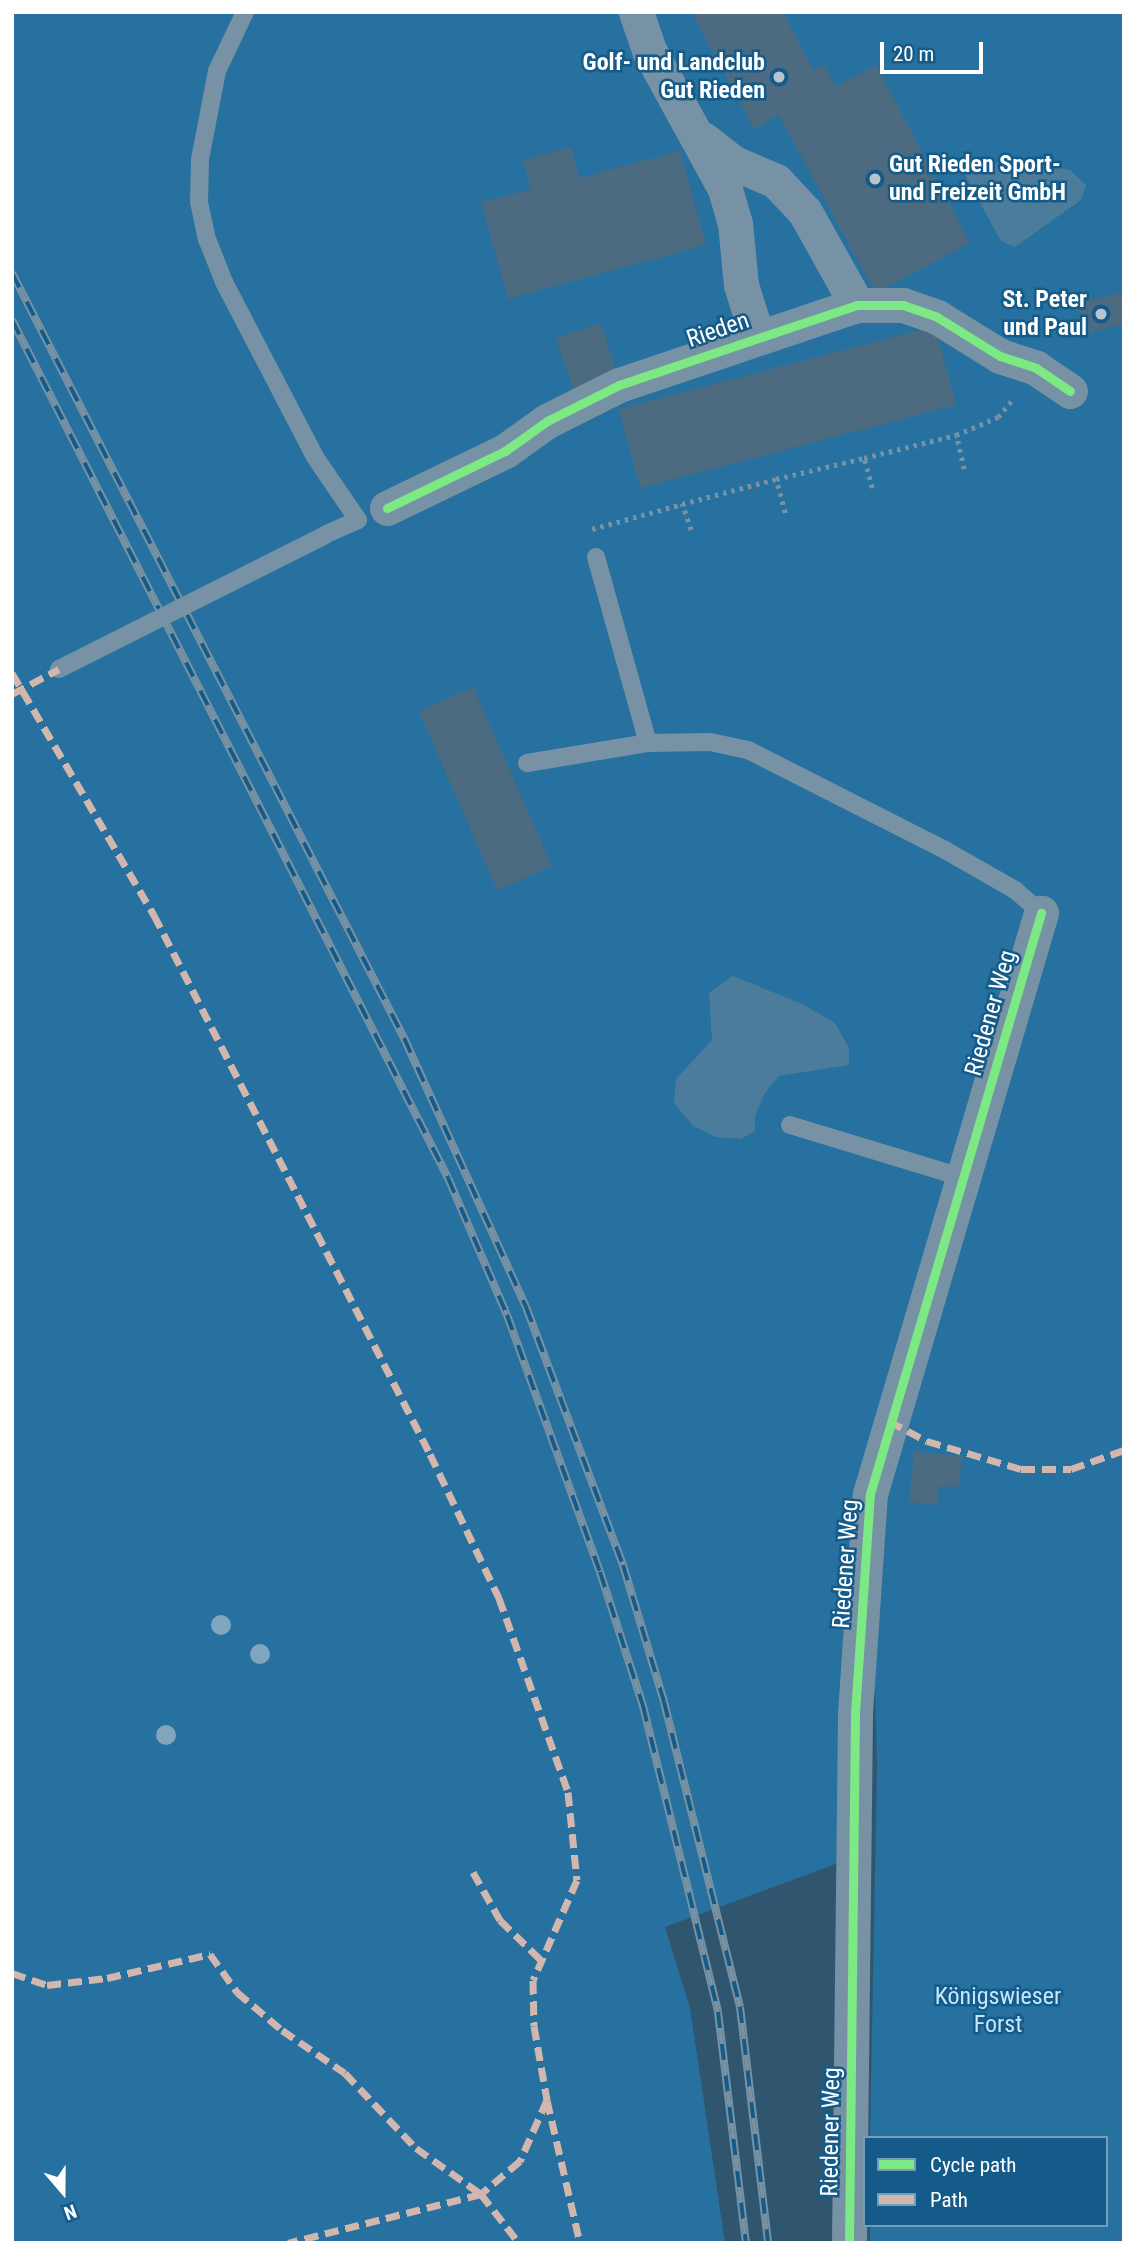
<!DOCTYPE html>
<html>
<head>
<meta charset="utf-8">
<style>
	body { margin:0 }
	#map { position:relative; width:1136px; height:2255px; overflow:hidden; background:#30566f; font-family:"Roboto Condensed",sans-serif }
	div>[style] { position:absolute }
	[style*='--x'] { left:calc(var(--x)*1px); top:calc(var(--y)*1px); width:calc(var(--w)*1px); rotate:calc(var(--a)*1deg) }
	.green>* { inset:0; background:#26719f }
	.water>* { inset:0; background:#4b7c9c }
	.building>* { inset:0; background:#4c6b80 }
	.path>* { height:4.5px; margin-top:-2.25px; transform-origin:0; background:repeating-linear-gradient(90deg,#7792a4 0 3.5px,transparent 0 8.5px) }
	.lane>* { height:18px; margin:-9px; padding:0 9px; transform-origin:9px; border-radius:9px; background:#7792a4 }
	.street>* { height:35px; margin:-17.5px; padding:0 17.5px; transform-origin:17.5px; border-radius:17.5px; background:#7792a4 }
	.rail>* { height:8px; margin-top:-4px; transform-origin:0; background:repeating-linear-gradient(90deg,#155b8a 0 16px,#7892a3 0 32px); box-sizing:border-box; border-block:2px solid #7892a3 }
	.lane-bridge>* { height:18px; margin:-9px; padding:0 9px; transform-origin:9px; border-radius:9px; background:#7792a4 }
	.quiet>* { height:7px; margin-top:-3.5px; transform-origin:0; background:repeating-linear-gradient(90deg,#d1b7ad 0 14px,transparent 0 21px) }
	.cycleway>* { height:9px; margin:-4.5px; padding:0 4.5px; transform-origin:4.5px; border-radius:4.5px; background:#7ce984 }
	.trees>* { width:20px; height:20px; margin:-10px; border-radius:50%; background:#81a5bc }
	.dots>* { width:19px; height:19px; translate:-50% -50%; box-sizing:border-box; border:4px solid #155b8a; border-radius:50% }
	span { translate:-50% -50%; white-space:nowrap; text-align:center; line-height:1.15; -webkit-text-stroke:5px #155b8a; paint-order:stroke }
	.poi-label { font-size:24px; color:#fff; font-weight:700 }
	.right { translate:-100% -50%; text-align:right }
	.left { translate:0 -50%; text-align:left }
	.street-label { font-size:24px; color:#fff }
	.park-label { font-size:24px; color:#c4e6fb }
	.frame { position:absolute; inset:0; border:14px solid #fff; pointer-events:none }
	.legend { position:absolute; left:863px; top:2136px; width:245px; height:91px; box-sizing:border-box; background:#155b8a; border:2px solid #739db9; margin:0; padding:9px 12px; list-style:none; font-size:21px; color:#fff }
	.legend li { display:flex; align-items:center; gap:14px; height:35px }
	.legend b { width:35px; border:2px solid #739db9 }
	.north { position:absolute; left:28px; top:2157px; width:70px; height:70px; -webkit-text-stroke:5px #155b8a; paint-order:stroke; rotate:160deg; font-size:19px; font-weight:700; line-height:28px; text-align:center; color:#fff }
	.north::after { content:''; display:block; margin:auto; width:24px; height:32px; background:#fff; clip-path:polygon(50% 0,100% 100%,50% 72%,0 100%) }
	.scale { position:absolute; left:880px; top:42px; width:103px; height:32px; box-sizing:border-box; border:4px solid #fff; border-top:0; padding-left:9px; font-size:21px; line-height:24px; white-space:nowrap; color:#fff; -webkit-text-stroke:5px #155b8a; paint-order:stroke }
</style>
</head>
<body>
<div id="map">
	<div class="green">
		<i style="clip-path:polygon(12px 12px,1124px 12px,1124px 2243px,870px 2243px,870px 2225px,1106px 2225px,1106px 2138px,870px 2138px,877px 1766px,873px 1613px,841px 1862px,665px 1927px,690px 2008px,725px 2243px,12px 2243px)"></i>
	</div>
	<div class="water">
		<i style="clip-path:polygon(1036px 162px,1070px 170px,1086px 185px,1081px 200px,1015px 247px,1001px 241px,962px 170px,969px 163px)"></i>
		<i style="clip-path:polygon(733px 976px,802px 1004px,835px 1023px,849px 1048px,849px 1065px,779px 1076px,765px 1093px,755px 1116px,755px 1131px,741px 1139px,716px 1137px,693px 1126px,674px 1103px,676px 1079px,712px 1040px,709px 993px)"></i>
	</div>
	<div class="building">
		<i style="clip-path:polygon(699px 12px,783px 12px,813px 70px,824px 64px,835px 85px,828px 90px,876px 65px,970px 243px,875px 293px,779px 115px,754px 129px,693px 15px)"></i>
		<i style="clip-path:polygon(571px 147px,579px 178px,680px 151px,706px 245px,508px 299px,481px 202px,531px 189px,523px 160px)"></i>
		<i style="clip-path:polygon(1124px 292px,1124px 324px,1084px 334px,1076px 303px)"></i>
		<i style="clip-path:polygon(601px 323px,619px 379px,575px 394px,556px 338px)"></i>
		<i style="clip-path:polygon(935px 326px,956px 405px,640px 488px,619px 409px)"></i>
		<i style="clip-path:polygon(473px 687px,552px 866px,497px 890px,419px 711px)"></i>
		<i style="clip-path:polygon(914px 1452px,962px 1456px,959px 1487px,939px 1486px,937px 1505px,909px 1502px)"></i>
	</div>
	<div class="path">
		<i style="--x:964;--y:469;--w:35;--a:-103"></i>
		<i style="--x:956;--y:435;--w:46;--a:-23.2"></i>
		<i style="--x:998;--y:417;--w:25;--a:-50"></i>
		<i style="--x:872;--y:488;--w:31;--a:-105"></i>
		<i style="--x:864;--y:458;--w:95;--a:-14"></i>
		<i style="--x:785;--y:513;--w:35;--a:-105"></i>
		<i style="--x:776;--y:479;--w:90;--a:-13.4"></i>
		<i style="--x:592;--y:529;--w:93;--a:-15.5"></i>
		<i style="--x:691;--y:530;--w:28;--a:-109"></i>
		<i style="--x:682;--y:504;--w:97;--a:-14.9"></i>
	</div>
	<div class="lane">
		<i style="--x:245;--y:12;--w:65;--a:115.4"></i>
		<i style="--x:217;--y:71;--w:90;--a:100.9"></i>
		<i style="--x:200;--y:159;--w:43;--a:91.3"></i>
		<i style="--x:199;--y:202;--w:38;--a:78"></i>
		<i style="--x:207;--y:239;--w:46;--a:68.4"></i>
		<i style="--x:224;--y:282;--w:197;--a:62.5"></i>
		<i style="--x:315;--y:457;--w:76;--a:55.7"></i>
		<i style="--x:358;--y:520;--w:36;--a:156"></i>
		<i style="--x:596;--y:557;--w:193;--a:74.4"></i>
		<i style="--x:527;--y:763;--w:123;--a:-9.4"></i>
		<i style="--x:648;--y:743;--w:62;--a:-0.9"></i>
		<i style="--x:710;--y:742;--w:39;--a:12"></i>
		<i style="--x:748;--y:750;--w:221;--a:26.9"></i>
		<i style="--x:945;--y:850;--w:81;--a:29.7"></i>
		<i style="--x:1015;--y:890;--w:35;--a:41"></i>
		<i style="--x:790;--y:1125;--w:182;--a:16.9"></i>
	</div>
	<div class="street">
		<i style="--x:636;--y:12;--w:40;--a:71.1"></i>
		<i style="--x:649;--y:50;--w:158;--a:61.3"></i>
		<i style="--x:725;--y:189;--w:35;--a:74"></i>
		<i style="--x:735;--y:223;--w:62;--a:84.5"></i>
		<i style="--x:741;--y:285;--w:53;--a:72.6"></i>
		<i style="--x:703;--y:139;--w:39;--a:38"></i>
		<i style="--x:734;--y:163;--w:46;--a:23.2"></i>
		<i style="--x:776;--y:181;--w:42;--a:46.9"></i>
		<i style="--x:805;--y:212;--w:107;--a:60.8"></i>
		<i style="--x:387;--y:508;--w:131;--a:-25.8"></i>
		<i style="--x:505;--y:451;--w:52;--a:-35.5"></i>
		<i style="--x:547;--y:421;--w:80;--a:-26.6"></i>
		<i style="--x:619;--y:385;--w:251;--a:-18.6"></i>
		<i style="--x:857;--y:305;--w:46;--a:0"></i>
		<i style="--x:903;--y:305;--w:36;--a:19"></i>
		<i style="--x:937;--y:317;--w:74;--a:31.8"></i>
		<i style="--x:1000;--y:356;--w:38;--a:18"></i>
		<i style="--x:1036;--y:368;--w:41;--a:34.1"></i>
		<i style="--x:849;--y:2243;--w:530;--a:-89.35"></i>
		<i style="--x:855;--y:1713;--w:220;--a:-86.1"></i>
		<i style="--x:870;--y:1494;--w:606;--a:-73.6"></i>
	</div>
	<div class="rail">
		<i style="--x:12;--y:273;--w:860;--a:62.87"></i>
		<i style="--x:404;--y:1038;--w:295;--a:65.6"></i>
		<i style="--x:526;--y:1307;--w:276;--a:69.4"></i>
		<i style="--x:623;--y:1565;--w:143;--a:73.3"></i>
		<i style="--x:664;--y:1702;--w:314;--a:76"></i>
		<i style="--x:740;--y:2007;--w:238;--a:83.2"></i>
		<i style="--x:12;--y:320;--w:962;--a:63.06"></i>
		<i style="--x:448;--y:1178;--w:149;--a:66.7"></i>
		<i style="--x:507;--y:1315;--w:273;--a:70.1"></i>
		<i style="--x:600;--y:1572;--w:141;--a:72.2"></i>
		<i style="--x:643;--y:1706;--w:315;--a:76.2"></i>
		<i style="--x:718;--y:2012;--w:233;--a:83.1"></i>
	</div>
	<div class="lane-bridge">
		<i style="--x:59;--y:669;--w:298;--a:-26.7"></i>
	</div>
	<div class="quiet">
		<i style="--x:12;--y:673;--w:281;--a:59.6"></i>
		<i style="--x:154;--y:915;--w:606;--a:62.88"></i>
		<i style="--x:430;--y:1454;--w:160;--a:64.4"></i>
		<i style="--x:499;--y:1598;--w:206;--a:70.4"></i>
		<i style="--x:568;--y:1792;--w:88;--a:84.2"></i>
		<i style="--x:577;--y:1880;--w:109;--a:113.7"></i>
		<i style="--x:533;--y:1980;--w:46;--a:88.8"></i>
		<i style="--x:534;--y:2026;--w:75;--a:80"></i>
		<i style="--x:547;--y:2100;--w:67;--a:113.9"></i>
		<i style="--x:520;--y:2161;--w:51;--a:139.8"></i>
		<i style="--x:481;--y:2194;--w:199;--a:165.8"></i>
		<i style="--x:12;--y:694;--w:53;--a:-28"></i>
		<i style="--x:889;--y:1421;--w:43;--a:27.8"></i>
		<i style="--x:927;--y:1441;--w:98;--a:16.6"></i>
		<i style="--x:1021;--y:1469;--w:50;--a:0"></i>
		<i style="--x:1071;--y:1469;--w:56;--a:-19.7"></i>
		<i style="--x:473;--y:1872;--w:55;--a:60.6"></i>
		<i style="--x:500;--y:1920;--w:57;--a:44.3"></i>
		<i style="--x:12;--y:1973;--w:37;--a:19"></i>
		<i style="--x:47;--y:1985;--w:60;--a:-6.7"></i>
		<i style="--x:107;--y:1978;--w:106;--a:-13.1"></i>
		<i style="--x:210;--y:1954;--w:47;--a:54.6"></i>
		<i style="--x:237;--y:1992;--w:59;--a:40.2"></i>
		<i style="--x:282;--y:2030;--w:76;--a:34.3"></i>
		<i style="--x:345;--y:2073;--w:103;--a:46.6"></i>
		<i style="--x:416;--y:2148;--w:80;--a:35.3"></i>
		<i style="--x:481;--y:2194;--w:62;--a:52.2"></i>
		<i style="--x:547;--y:2100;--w:147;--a:77"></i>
	</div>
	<div class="cycleway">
		<i style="--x:387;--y:508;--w:131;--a:-25.8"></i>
		<i style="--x:505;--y:451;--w:52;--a:-35.5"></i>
		<i style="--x:547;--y:421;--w:80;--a:-26.6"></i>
		<i style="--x:619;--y:385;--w:251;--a:-18.6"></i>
		<i style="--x:857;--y:305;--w:46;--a:0"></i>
		<i style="--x:903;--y:305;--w:36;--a:19"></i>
		<i style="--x:937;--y:317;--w:74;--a:31.8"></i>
		<i style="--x:1000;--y:356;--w:38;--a:18"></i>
		<i style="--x:1036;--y:368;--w:41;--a:34.1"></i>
		<i style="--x:849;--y:2243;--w:530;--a:-89.35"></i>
		<i style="--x:855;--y:1713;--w:220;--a:-86.1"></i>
		<i style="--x:870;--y:1494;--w:606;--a:-73.6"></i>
	</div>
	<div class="trees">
		<i style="left:221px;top:1625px"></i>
		<i style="left:260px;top:1654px"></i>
		<i style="left:166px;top:1735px"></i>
	</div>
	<div class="dots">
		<i style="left:779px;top:77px;background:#b7c4cd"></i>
		<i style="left:875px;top:179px;background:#b7c4cd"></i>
		<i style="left:1101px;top:314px;background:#b7c4cd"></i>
	</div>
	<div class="poi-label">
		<span class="right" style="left:765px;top:77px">Golf- und Landclub<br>Gut Rieden</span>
		<span class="left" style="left:889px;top:179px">Gut Rieden Sport-<br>und Freizeit GmbH</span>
		<span class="right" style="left:1087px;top:314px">St. Peter<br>und Paul</span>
	</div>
	<div class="street-label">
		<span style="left:718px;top:330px;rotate:-19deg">Rieden</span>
		<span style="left:991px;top:1013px;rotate:-74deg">Riedener Weg</span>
		<span style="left:846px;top:1564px;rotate:-86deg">Riedener Weg</span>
		<span style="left:831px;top:2132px;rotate:-89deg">Riedener Weg</span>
	</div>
	<div class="park-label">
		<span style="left:998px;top:2011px">Königswieser<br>Forst</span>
	</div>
	<div class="frame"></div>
	<ul class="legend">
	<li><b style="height:9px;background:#7ce984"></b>Cycle path</li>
	<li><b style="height:9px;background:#d1b7ad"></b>Path</li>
	</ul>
	<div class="north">N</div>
	<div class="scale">20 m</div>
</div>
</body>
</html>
